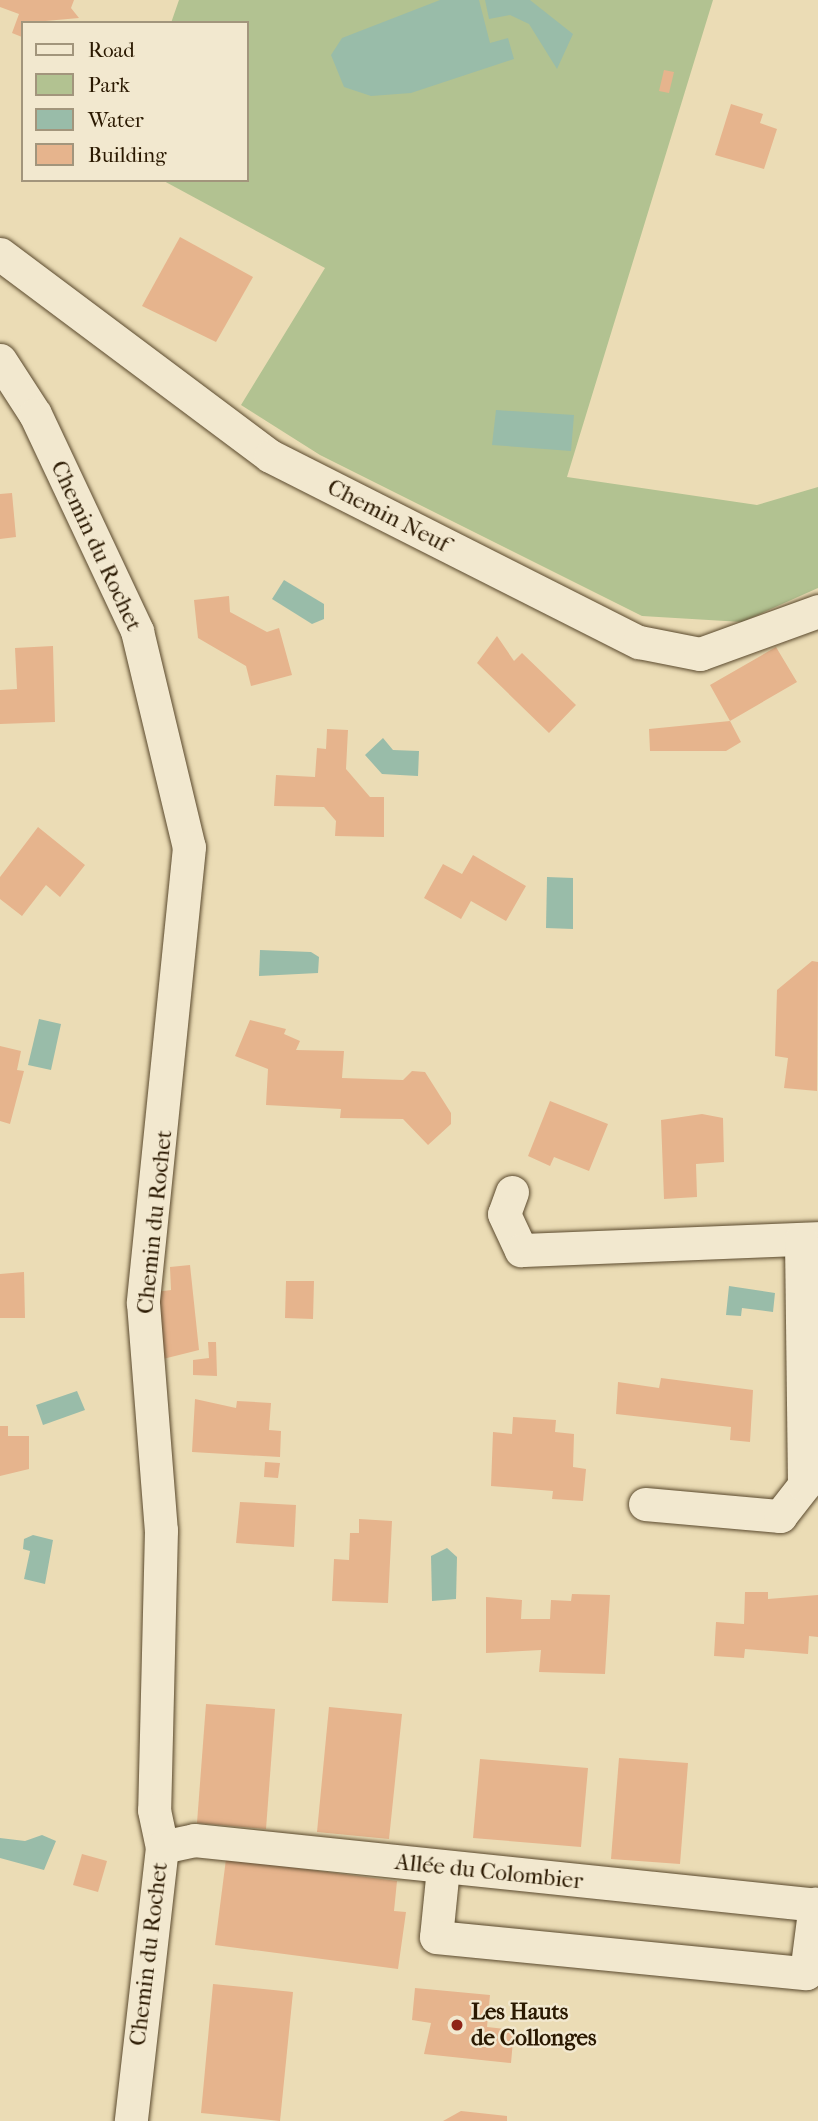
<!DOCTYPE html>
<html>
<head>
<meta charset="utf-8">
<style>
	body { margin:0 }
	#map { position:relative; width:818px; height:2121px; overflow:hidden; background:#ebdcb5; font-family:"IM FELL French Canon",serif }
	div>[style] { position:absolute }
	[style*='--x'] { left:calc(var(--x)*1px); top:calc(var(--y)*1px); width:calc(var(--w)*1px); rotate:calc(var(--a)*1deg) }
	.green>* { inset:0; background:#b2c291 }
	.water>* { inset:0; background:#99bca9 }
	.building>* { inset:0; background:#e6b48d }
	.roads { filter:drop-shadow(0 0 2px #5a492d) drop-shadow(0 0 2px #5a492d) }
	.minor>* { height:33px; margin:-16.5px; padding:0 16.5px; transform-origin:16.5px; border-radius:16.5px; background:#f2e8cf }
	.dots>* { width:19px; height:19px; translate:-50% -50%; box-sizing:border-box; border:4px solid #f2e8cf; border-radius:50% }
	span { translate:-50% -50%; white-space:nowrap; text-align:center; line-height:1.15; -webkit-text-stroke:5px #f2e8cf; paint-order:stroke }
	.street-label { font-size:23px; color:#2a1800 }
	.poi-label { font-size:23px; color:#2a1800; font-weight:700 }
	.left { translate:0 -50%; text-align:left }
	.legend { position:absolute; left:21px; top:21px; width:228px; height:161px; box-sizing:border-box; background:#f2e8cf; border:2px solid #a2957c; margin:0; padding:9px 12px; list-style:none; font-size:21px; color:#2a1800 }
	.legend li { display:flex; align-items:center; gap:14px; height:35px }
	.legend b { width:35px; border:2px solid #a2957c }
</style>
</head>
<body>
<div id="map">
	<div class="green">
		<i style="clip-path:polygon(179px 0,713px 0,567px 477px,757px 505px,818px 487px,818px 588px,742px 622px,642px 616px,320px 455px,241px 405px,325px 268px,162px 180px,247px 180px,247px 23px,171px 23px)"></i>
	</div>
	<div class="water">
		<i style="clip-path:polygon(440px 0,479px 0,490px 43px,508px 38px,514px 59px,411px 93px,371px 96px,344px 87px,331px 55px,342px 38px)"></i>
		<i style="clip-path:polygon(485px 0,530px 0,573px 34px,557px 69px,529px 24px,510px 15px,489px 19px)"></i>
		<i style="clip-path:polygon(496px 410px,574px 415px,571px 451px,492px 445px)"></i>
		<i style="clip-path:polygon(284px 580px,324px 604px,324px 619px,312px 624px,272px 599px)"></i>
		<i style="clip-path:polygon(383px 738px,393px 750px,419px 751px,418px 776px,382px 774px,365px 755px)"></i>
		<i style="clip-path:polygon(547px 877px,573px 878px,573px 929px,546px 928px)"></i>
		<i style="clip-path:polygon(260px 950px,311px 952px,319px 957px,318px 973px,259px 976px)"></i>
		<i style="clip-path:polygon(39px 1019px,61px 1024px,51px 1070px,28px 1065px)"></i>
		<i style="clip-path:polygon(729px 1286px,775px 1293px,773px 1312px,742px 1308px,741px 1316px,726px 1315px)"></i>
		<i style="clip-path:polygon(77px 1391px,85px 1410px,43px 1425px,36px 1405px)"></i>
		<i style="clip-path:polygon(33px 1535px,53px 1540px,45px 1584px,24px 1579px,30px 1551px,23px 1549px,24px 1539px)"></i>
		<i style="clip-path:polygon(447px 1548px,457px 1557px,456px 1599px,432px 1601px,431px 1556px)"></i>
		<i style="clip-path:polygon(42px 1835px,56px 1841px,44px 1870px,0 1858px,0 1838px,25px 1841px)"></i>
	</div>
	<div class="building">
		<i style="clip-path:polygon(0 0,74px 0,71px 8px,79px 18px,23px 23px,23px 50px,22px 37px,12px 33px,19px 14px,0 7px)"></i>
		<i style="clip-path:polygon(664px 70px,674px 72px,669px 93px,659px 91px)"></i>
		<i style="clip-path:polygon(731px 104px,763px 114px,760px 123px,777px 129px,764px 169px,715px 155px)"></i>
		<i style="clip-path:polygon(180px 237px,253px 277px,216px 342px,142px 306px)"></i>
		<i style="clip-path:polygon(12px 493px,16px 537px,0 539px,0 494px)"></i>
		<i style="clip-path:polygon(229px 596px,230px 612px,267px 632px,279px 628px,292px 675px,251px 686px,246px 666px,198px 638px,194px 600px)"></i>
		<i style="clip-path:polygon(497px 636px,514px 661px,522px 653px,576px 705px,549px 733px,477px 663px)"></i>
		<i style="clip-path:polygon(53px 646px,55px 722px,0 724px,0 690px,17px 689px,15px 648px)"></i>
		<i style="clip-path:polygon(776px 647px,797px 682px,730px 721px,741px 742px,726px 751px,650px 751px,649px 729px,730px 721px,710px 685px)"></i>
		<i style="clip-path:polygon(327px 729px,348px 730px,346px 769px,370px 797px,384px 797px,384px 837px,335px 836px,336px 821px,324px 807px,274px 806px,276px 775px,315px 777px,317px 748px,326px 749px)"></i>
		<i style="clip-path:polygon(38px 827px,85px 865px,60px 897px,46px 885px,22px 916px,0 899px,0 877px)"></i>
		<i style="clip-path:polygon(473px 855px,526px 886px,506px 921px,471px 901px,461px 919px,424px 898px,443px 864px,462px 874px)"></i>
		<i style="clip-path:polygon(812px 961px,818px 962px,817px 1091px,784px 1088px,788px 1058px,775px 1056px,777px 990px)"></i>
		<i style="clip-path:polygon(250px 1020px,286px 1029px,284px 1034px,300px 1041px,296px 1050px,344px 1051px,342px 1078px,403px 1080px,412px 1071px,425px 1072px,451px 1113px,451px 1124px,428px 1145px,403px 1119px,340px 1118px,341px 1109px,266px 1105px,268px 1069px,235px 1056px)"></i>
		<i style="clip-path:polygon(0 1046px,21px 1051px,17px 1070px,24px 1071px,10px 1124px,0 1121px)"></i>
		<i style="clip-path:polygon(550px 1101px,608px 1124px,589px 1171px,554px 1157px,550px 1166px,528px 1156px)"></i>
		<i style="clip-path:polygon(702px 1114px,723px 1118px,724px 1162px,696px 1164px,697px 1197px,664px 1199px,661px 1120px)"></i>
		<i style="clip-path:polygon(190px 1265px,199px 1350px,163px 1359px,156px 1292px,171px 1290px,170px 1267px)"></i>
		<i style="clip-path:polygon(24px 1272px,25px 1318px,0 1318px,0 1274px)"></i>
		<i style="clip-path:polygon(286px 1281px,314px 1281px,313px 1319px,285px 1318px)"></i>
		<i style="clip-path:polygon(208px 1342px,216px 1342px,217px 1376px,193px 1375px,193px 1360px,209px 1358px)"></i>
		<i style="clip-path:polygon(661px 1378px,753px 1390px,750px 1442px,730px 1440px,731px 1427px,616px 1414px,618px 1382px,659px 1388px)"></i>
		<i style="clip-path:polygon(195px 1399px,236px 1408px,237px 1401px,271px 1403px,269px 1430px,281px 1431px,280px 1457px,192px 1452px)"></i>
		<i style="clip-path:polygon(513px 1417px,556px 1420px,555px 1432px,574px 1434px,573px 1467px,586px 1469px,583px 1501px,552px 1499px,553px 1491px,491px 1486px,493px 1432px,512px 1434px)"></i>
		<i style="clip-path:polygon(0 1426px,8px 1426px,8px 1436px,29px 1436px,29px 1469px,0 1476px)"></i>
		<i style="clip-path:polygon(265px 1462px,280px 1463px,278px 1478px,264px 1477px)"></i>
		<i style="clip-path:polygon(240px 1502px,296px 1505px,294px 1547px,236px 1543px)"></i>
		<i style="clip-path:polygon(359px 1519px,392px 1521px,388px 1603px,332px 1601px,334px 1559px,349px 1560px,350px 1533px,359px 1533px)"></i>
		<i style="clip-path:polygon(745px 1592px,768px 1592px,768px 1599px,818px 1595px,818px 1637px,809px 1636px,808px 1654px,745px 1649px,744px 1658px,714px 1656px,716px 1622px,744px 1624px)"></i>
		<i style="clip-path:polygon(572px 1594px,610px 1595px,605px 1674px,539px 1672px,541px 1650px,486px 1653px,486px 1597px,522px 1600px,521px 1619px,550px 1619px,551px 1600px,571px 1601px)"></i>
		<i style="clip-path:polygon(206px 1704px,275px 1709px,266px 1829px,197px 1823px)"></i>
		<i style="clip-path:polygon(329px 1707px,402px 1714px,389px 1839px,317px 1832px)"></i>
		<i style="clip-path:polygon(619px 1758px,688px 1763px,680px 1864px,611px 1859px)"></i>
		<i style="clip-path:polygon(480px 1759px,588px 1768px,581px 1847px,473px 1838px)"></i>
		<i style="clip-path:polygon(82px 1854px,107px 1861px,98px 1892px,73px 1885px)"></i>
		<i style="clip-path:polygon(226px 1859px,397px 1881px,394px 1911px,406px 1912px,398px 1969px,215px 1945px)"></i>
		<i style="clip-path:polygon(213px 1984px,293px 1992px,280px 2121px,201px 2113px)"></i>
		<i style="clip-path:polygon(415px 1988px,490px 1995px,487px 2027px,514px 2030px,511px 2063px,424px 2054px,431px 2023px,412px 2020px)"></i>
		<i style="clip-path:polygon(461px 2111px,507px 2116px,507px 2121px,443px 2121px)"></i>
	</div>
	<div class="roads">
		<div class="minor">
			<i style="--x:0;--y:254;--w:337;--a:36.8"></i>
			<i style="--x:270;--y:456;--w:413;--a:26.8"></i>
			<i style="--x:639;--y:642;--w:62;--a:11.1"></i>
			<i style="--x:700;--y:654;--w:126;--a:-20"></i>
			<i style="--x:0;--y:360;--w:64;--a:57.1"></i>
			<i style="--x:35;--y:414;--w:240;--a:64.8"></i>
			<i style="--x:137;--y:631;--w:222;--a:76.5"></i>
			<i style="--x:189;--y:847;--w:458;--a:95.8"></i>
			<i style="--x:143;--y:1303;--w:228;--a:85.5"></i>
			<i style="--x:161;--y:1530;--w:280;--a:91.4"></i>
			<i style="--x:154;--y:1810;--w:38;--a:78"></i>
			<i style="--x:162;--y:1847;--w:276;--a:96.5"></i>
			<i style="--x:512;--y:1192;--w:23;--a:110"></i>
			<i style="--x:504;--y:1214;--w:40;--a:65"></i>
			<i style="--x:521;--y:1250;--w:297;--a:-2.3"></i>
			<i style="--x:645;--y:1504;--w:136;--a:5.1"></i>
			<i style="--x:780;--y:1516;--w:39;--a:-52"></i>
			<i style="--x:804;--y:1485;--w:246;--a:-90.7"></i>
			<i style="--x:162;--y:1847;--w:33;--a:-12"></i>
			<i style="--x:194;--y:1840;--w:627;--a:5.95"></i>
			<i style="--x:443;--y:1868;--w:69;--a:95.8"></i>
			<i style="--x:436;--y:1937;--w:372;--a:5.6"></i>
			<i style="--x:806;--y:1973;--w:70;--a:-82.6"></i>
		</div>
	</div>
	<div class="dots">
		<i style="left:457px;top:2025px;background:#8f2418"></i>
	</div>
	<div class="street-label">
		<span style="left:388px;top:516px;rotate:27deg">Chemin Neuf</span>
		<span style="left:96px;top:546px;rotate:65deg">Chemin du Rochet</span>
		<span style="left:155px;top:1222px;rotate:-84deg">Chemin du Rochet</span>
		<span style="left:489px;top:1872px;rotate:6deg">Allée du Colombier</span>
		<span style="left:149px;top:1954px;rotate:-83deg">Chemin du Rochet</span>
	</div>
	<div class="poi-label">
		<span class="left" style="left:471px;top:2025px">Les Hauts<br>de Collonges</span>
	</div>
	<ul class="legend">
	<li><b style="height:9px;background:#f2e8cf"></b>Road</li>
	<li><b style="height:19px;background:#b2c291"></b>Park</li>
	<li><b style="height:19px;background:#99bca9"></b>Water</li>
	<li><b style="height:19px;background:#e6b48d"></b>Building</li>
	</ul>
</div>
</body>
</html>
